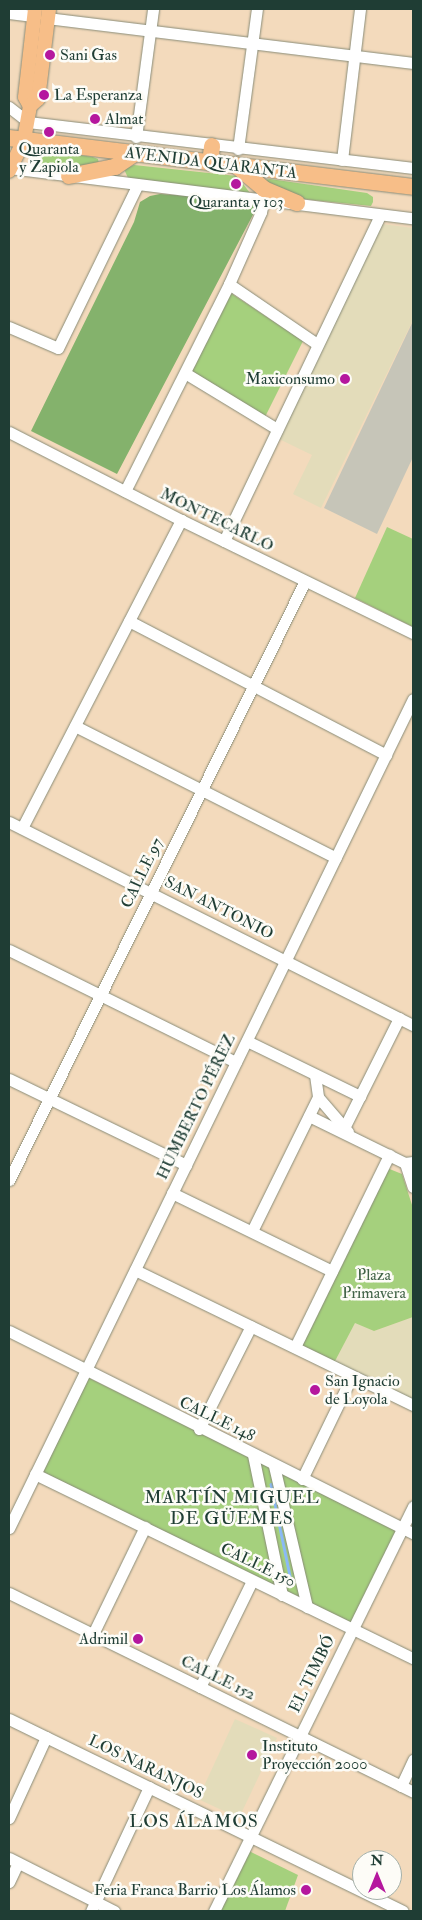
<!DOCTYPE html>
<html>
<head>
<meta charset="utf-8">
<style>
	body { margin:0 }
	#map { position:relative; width:422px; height:1920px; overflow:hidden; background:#f3dabc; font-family:"IM FELL Double Pica",serif }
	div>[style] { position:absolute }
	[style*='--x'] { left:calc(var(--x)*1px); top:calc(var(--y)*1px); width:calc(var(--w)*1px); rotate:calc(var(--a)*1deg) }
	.built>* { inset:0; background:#e3dcba }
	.industrial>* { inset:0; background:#c6c5b8 }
	.green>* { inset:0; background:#a5d07d }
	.forest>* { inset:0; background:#84b26c }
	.stream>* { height:2.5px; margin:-1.25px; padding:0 1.25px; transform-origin:1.25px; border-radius:1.25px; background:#8bbaf6 }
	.roads { filter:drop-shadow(0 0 1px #898c78) drop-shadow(0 0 1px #898c78) }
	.minor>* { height:11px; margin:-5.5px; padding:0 5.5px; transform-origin:5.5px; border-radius:5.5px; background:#fff }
	.major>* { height:14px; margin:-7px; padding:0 7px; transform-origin:7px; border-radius:7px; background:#f7be88 }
	.highway>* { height:16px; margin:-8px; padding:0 8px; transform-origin:8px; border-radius:8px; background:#f7be88 }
	.dots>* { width:14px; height:14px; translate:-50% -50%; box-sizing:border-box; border:2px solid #fdfcf7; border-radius:50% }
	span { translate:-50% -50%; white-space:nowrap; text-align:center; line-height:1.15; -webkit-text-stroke:5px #fdfcf7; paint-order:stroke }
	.poi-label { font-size:16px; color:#1f3d34 }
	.left { translate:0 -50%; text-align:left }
	.right { translate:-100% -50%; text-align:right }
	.street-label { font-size:16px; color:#1f3d34 }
	.park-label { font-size:16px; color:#406246 }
	.neighbourhood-label { font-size:18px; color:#1f3d34; letter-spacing:1px }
	.frame { position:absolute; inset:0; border:10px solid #1f3d34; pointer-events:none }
	.north { position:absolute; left:352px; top:1850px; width:50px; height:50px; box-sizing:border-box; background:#fdfcf7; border:1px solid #a4b0a9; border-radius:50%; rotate:0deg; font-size:14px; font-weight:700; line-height:20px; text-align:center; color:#1f3d34 }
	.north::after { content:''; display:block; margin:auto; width:18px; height:22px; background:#b5179e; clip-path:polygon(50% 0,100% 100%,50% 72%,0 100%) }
</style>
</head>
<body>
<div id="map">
	<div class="built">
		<i style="clip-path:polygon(382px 224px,413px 228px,413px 320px,321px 508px,293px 494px,312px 455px,277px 438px)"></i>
		<i style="clip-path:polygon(413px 1317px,413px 1402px,334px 1363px,355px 1322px,374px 1331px)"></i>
		<i style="clip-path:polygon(235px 1719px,277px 1738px,239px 1818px,198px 1799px)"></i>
	</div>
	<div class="industrial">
		<i style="clip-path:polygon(413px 321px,413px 457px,377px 534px,324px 508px)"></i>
	</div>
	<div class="green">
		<i style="clip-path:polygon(38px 149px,93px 157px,98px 159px,99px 164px,71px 170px,31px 165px,30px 158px)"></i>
		<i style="clip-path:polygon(134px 165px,237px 176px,250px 193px,128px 178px,124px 169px)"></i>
		<i style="clip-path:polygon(270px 179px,367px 193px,373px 197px,373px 202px,371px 206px,293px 198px,264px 180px)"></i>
		<i style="clip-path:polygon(226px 290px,303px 341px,265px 417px,182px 373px)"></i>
		<i style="clip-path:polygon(387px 527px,413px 539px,413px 627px,355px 598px)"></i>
		<i style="clip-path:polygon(387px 1168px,402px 1174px,413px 1208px,413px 1317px,374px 1331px,355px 1323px,334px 1363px,299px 1345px)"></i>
		<i style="clip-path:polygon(87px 1377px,399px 1530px,352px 1625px,41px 1472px)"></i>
		<i style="clip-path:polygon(249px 1851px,298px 1875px,285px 1911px,217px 1911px)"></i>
	</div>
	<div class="forest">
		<i style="clip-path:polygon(160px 194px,248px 200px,257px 207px,117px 474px,31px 431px,134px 222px,140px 202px,150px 196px)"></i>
	</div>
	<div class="stream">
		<i style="--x:271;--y:1484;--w:99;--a:78.3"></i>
	</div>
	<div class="roads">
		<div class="minor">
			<i style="--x:9;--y:13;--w:26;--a:7"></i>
			<i style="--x:47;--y:18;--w:369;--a:7"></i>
			<i style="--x:9;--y:107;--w:24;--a:38"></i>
			<i style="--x:28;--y:122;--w:388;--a:6.8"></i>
			<i style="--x:136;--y:137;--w:129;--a:-82.4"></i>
			<i style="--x:238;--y:149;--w:141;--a:-82.3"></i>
			<i style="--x:342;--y:160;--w:152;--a:-83.2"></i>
			<i style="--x:9;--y:168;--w:407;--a:7.1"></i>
			<i style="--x:229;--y:284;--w:107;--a:34.3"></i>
			<i style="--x:9;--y:327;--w:53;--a:23.2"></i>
			<i style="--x:58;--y:348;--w:182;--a:-64"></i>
			<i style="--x:185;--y:373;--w:108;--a:31.3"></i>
			<i style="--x:9;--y:432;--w:193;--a:27.1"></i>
			<i style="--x:181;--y:520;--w:258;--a:26"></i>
			<i style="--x:125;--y:491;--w:232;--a:-63.3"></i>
			<i style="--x:229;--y:284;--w:79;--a:-66"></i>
			<i style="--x:261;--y:212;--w:13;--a:-77"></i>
			<i style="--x:224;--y:541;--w:361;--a:-64.4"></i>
			<i style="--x:129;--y:621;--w:290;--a:27.5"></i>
			<i style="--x:75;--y:726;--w:292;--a:26.8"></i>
			<i style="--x:9;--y:822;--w:452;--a:26.7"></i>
			<i style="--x:22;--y:828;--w:347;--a:-62.7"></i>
			<i style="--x:9;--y:950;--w:253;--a:26.3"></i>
			<i style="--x:247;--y:1041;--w:126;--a:26"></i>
			<i style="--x:315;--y:1075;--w:22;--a:82"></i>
			<i style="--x:318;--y:1097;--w:46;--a:49.4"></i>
			<i style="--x:9;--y:1079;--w:197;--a:25.9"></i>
			<i style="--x:309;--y:1116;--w:107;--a:26.1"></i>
			<i style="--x:405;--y:1163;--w:8;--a:-7"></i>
			<i style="--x:344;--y:1128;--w:123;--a:-63.4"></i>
			<i style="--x:405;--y:1163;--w:25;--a:72"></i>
			<i style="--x:9;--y:1180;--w:668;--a:-63.7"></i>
			<i style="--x:172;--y:1193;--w:178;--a:26"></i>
			<i style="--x:252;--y:1231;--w:149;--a:-63.8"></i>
			<i style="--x:135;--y:1270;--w:309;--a:25.9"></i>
			<i style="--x:9;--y:1331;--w:452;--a:26.6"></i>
			<i style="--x:295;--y:1347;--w:214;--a:-63.9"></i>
			<i style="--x:199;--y:1429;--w:115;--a:-63.2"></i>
			<i style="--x:253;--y:1455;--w:143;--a:78.3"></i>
			<i style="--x:274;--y:1466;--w:145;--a:76.8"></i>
			<i style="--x:35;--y:1474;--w:420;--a:26"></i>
			<i style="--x:302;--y:1479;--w:114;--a:-64.1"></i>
			<i style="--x:9;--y:1528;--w:922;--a:-64.02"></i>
			<i style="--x:9;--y:1593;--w:450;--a:26.2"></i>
			<i style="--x:93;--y:1634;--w:119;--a:-64.1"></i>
			<i style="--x:200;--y:1687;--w:118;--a:-63.9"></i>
			<i style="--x:9;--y:1719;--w:438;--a:26"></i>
			<i style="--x:401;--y:1786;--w:29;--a:-65"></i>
			<i style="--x:9;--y:1818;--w:89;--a:-65.4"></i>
			<i style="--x:9;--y:1858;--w:118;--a:26.8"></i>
			<i style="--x:9;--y:1882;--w:21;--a:-65"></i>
			<i style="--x:91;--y:1911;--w:137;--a:-64.9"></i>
			<i style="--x:214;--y:1911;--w:451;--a:-63.8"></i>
		</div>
		<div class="major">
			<i style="--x:30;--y:106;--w:10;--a:-119"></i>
			<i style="--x:25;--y:97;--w:89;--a:-83.5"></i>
			<i style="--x:9;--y:171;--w:34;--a:-64"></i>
			<i style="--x:24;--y:140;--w:35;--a:-80"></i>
			<i style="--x:30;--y:106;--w:11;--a:-41"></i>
			<i style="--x:38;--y:99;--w:91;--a:-83"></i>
		</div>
		<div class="highway">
			<i style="--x:9;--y:138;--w:407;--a:6.9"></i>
			<i style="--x:210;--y:163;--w:17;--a:-83"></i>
			<i style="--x:238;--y:167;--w:34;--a:40"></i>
			<i style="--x:264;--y:189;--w:36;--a:23"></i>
			<i style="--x:69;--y:176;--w:47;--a:-11.1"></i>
			<i style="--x:115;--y:167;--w:23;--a:-34"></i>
		</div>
	</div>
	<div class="dots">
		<i style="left:50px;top:55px;background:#b5179e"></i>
		<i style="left:44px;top:95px;background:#b5179e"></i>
		<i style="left:95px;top:119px;background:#b5179e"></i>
		<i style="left:49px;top:132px;background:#b5179e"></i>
		<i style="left:236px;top:184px;background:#b5179e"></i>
		<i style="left:345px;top:379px;background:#b5179e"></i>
		<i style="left:315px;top:1390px;background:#b5179e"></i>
		<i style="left:138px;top:1639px;background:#b5179e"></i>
		<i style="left:252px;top:1755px;background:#b5179e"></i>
		<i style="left:306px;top:1890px;background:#b5179e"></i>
	</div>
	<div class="poi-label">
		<span class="left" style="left:60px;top:55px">Sani Gas</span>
		<span class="left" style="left:54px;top:95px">La Esperanza</span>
		<span class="left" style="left:105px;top:119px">Almat</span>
		<span style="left:49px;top:158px">Quaranta<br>y Zapiola</span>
		<span style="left:236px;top:202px">Quaranta y 103</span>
		<span class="right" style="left:335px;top:379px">Maxiconsumo</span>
		<span class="left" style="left:325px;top:1390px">San Ignacio<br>de Loyola</span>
		<span class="right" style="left:128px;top:1639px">Adrimil</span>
		<span class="left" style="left:262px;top:1755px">Instituto<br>Proyección 2000</span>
		<span class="right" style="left:296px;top:1890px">Feria Franca Barrio Los Álamos</span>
	</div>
	<div class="street-label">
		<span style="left:211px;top:163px;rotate:7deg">AVENIDA QUARANTA</span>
		<span style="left:217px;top:520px;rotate:26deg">MONTECARLO</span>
		<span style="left:142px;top:873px;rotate:-64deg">CALLE 97</span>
		<span style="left:219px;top:908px;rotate:27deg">SAN ANTONIO</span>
		<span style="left:196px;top:1107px;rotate:-64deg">HUMBERTO PÉREZ</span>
		<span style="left:217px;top:1419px;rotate:26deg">CALLE 148</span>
		<span style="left:258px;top:1565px;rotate:26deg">CALLE 150</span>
		<span style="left:312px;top:1674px;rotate:-64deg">EL TIMBÓ</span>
		<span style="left:218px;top:1678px;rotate:26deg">CALLE 152</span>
		<span style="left:146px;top:1767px;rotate:26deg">LOS NARANJOS</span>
	</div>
	<div class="park-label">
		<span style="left:374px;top:1284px">Plaza<br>Primavera</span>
	</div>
	<div class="neighbourhood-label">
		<span style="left:232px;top:1509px">MARTÍN MIGUEL<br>DE GÜEMES</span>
		<span style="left:194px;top:1822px">LOS ÁLAMOS</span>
	</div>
	<div class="frame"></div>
	<div class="north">N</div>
</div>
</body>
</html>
